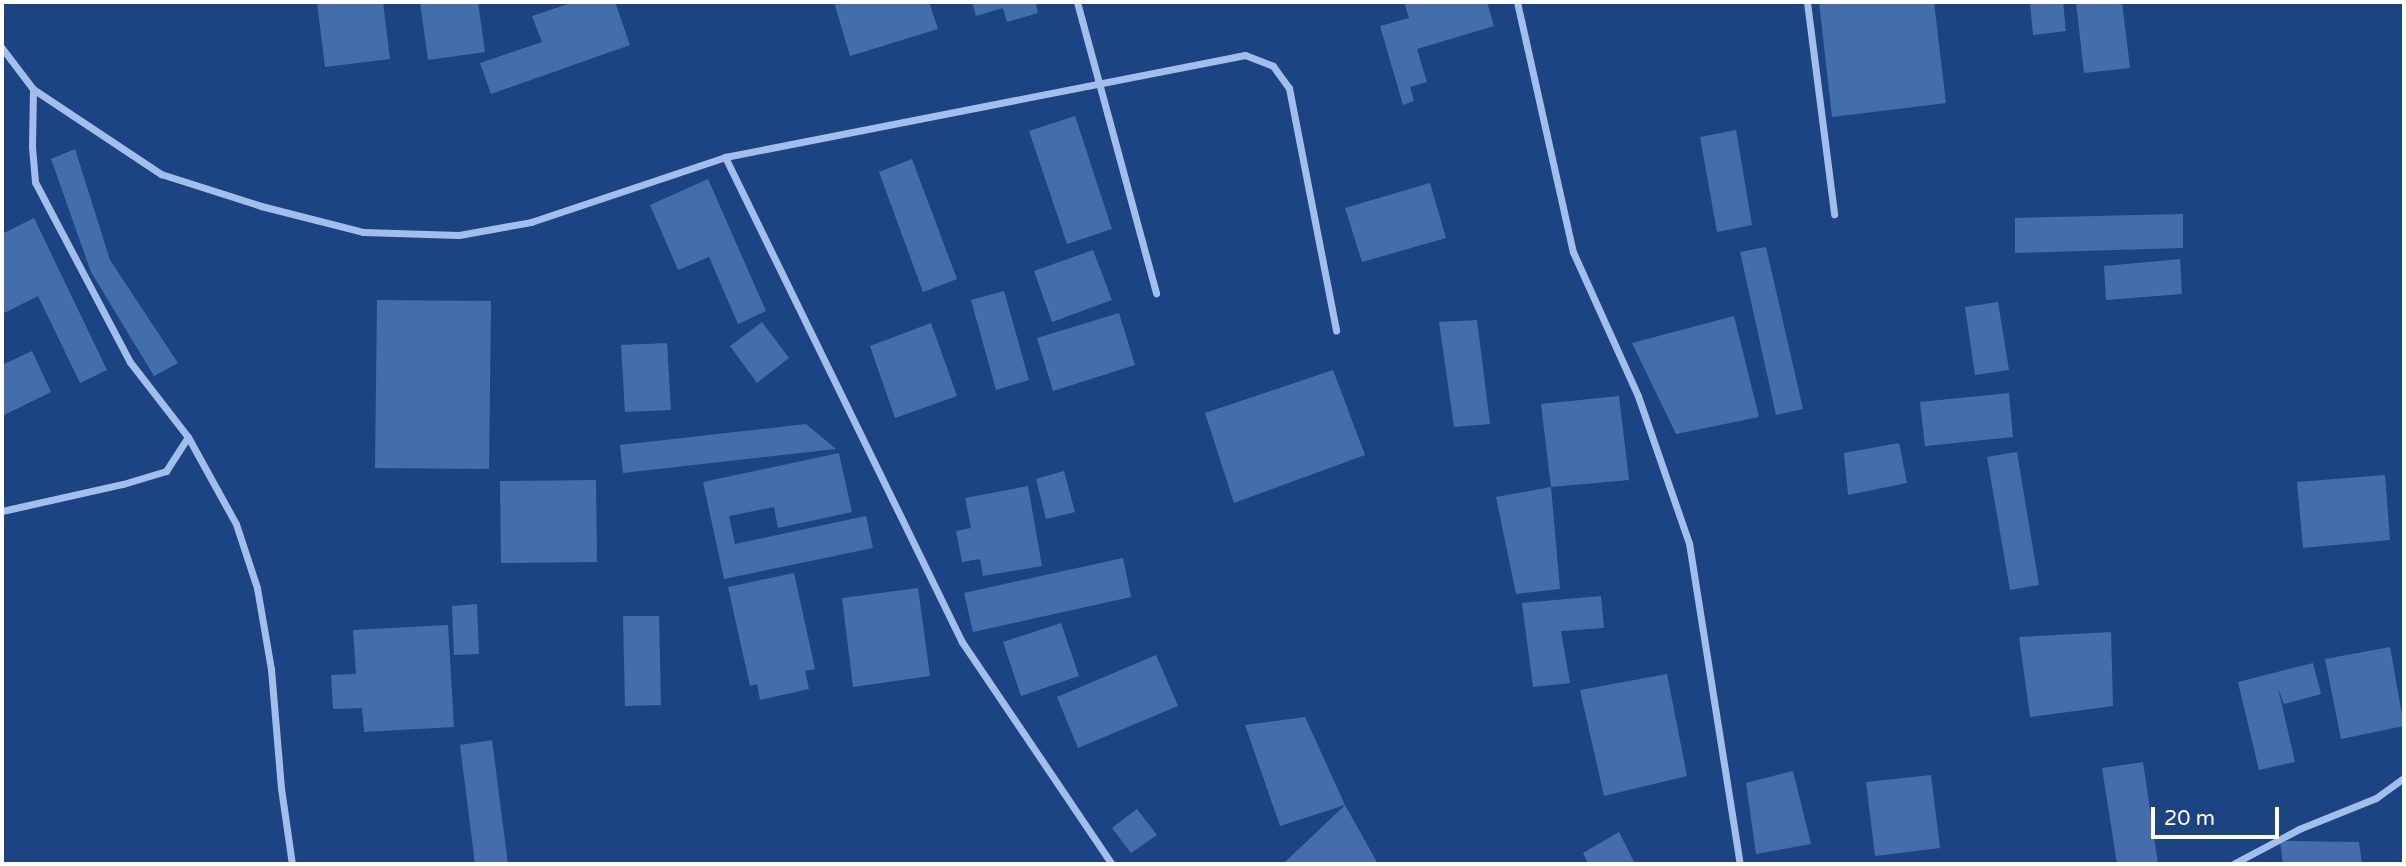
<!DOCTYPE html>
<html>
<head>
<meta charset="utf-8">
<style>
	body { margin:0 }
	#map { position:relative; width:2406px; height:866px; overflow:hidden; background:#1c4482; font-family:"Varela Round",sans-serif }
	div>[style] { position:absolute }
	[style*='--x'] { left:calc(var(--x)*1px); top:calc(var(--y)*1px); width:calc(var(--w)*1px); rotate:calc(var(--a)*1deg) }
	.building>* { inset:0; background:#446eab }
	.street>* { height:7px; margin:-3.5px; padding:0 3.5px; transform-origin:3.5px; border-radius:3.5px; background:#a1bfea }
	span { translate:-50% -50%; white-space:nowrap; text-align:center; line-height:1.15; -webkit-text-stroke:5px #1c4482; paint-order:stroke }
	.frame { position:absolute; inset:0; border:4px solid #fff; pointer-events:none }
	.scale { position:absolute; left:2151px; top:807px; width:128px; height:32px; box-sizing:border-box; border:4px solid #fff; border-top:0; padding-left:9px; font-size:21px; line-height:24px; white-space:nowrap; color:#fff; -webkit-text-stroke:5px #1c4482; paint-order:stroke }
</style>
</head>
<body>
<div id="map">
	<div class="building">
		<i style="clip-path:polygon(317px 2px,383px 2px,390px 59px,325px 67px)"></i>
		<i style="clip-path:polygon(420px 2px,478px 2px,485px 52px,428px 60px)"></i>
		<i style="clip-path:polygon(574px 2px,615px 2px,630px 45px,491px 94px,480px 63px,542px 42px,532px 16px)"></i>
		<i style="clip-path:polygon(834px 2px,929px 2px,938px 29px,850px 56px)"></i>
		<i style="clip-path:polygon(972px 2px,1043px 2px,1036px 5px,1038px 13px,1007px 22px,1003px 8px,976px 16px)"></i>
		<i style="clip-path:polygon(1404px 2px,1487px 2px,1494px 26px,1417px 49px,1427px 82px,1410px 87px,1414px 101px,1403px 105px,1380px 26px,1409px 18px)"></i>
		<i style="clip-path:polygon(1819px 2px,1934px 2px,1946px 103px,1832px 117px)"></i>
		<i style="clip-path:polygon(2030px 2px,2063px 2px,2066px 31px,2033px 35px)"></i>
		<i style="clip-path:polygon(2076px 2px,2122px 2px,2130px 68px,2084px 73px)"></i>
		<i style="clip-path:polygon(1075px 116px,1112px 229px,1067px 244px,1029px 131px)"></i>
		<i style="clip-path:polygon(1736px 130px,1752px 225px,1717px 232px,1700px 137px)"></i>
		<i style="clip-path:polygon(75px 149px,110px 260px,178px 363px,154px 376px,91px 272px,51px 159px)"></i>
		<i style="clip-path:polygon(912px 159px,957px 279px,923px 292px,879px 172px)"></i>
		<i style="clip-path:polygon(708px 179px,766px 311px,738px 324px,709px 257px,678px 270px,650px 205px)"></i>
		<i style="clip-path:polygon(1430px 183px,1446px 238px,1362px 262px,1345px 208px)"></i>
		<i style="clip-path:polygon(2183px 214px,2183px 248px,2015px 253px,2015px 218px)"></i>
		<i style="clip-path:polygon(34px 218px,107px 370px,80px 383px,38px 296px,2px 314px,2px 234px)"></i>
		<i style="clip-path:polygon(1766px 247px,1803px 409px,1776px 415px,1740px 252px)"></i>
		<i style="clip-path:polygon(1093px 250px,1112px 300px,1052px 322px,1034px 271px)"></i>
		<i style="clip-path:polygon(2180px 259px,2182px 294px,2106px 300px,2104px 266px)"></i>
		<i style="clip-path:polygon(1004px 291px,1029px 380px,996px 390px,971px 300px)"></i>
		<i style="clip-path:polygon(377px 300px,491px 301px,489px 469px,375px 468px)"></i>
		<i style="clip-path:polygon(1998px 302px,2009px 370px,1975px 375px,1965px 307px)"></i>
		<i style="clip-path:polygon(1119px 313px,1135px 365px,1053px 391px,1037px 338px)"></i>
		<i style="clip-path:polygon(1734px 316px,1759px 417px,1676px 434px,1632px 343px)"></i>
		<i style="clip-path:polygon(1477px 320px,1490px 424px,1454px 427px,1439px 322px)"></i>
		<i style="clip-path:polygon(762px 322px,789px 358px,757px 383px,730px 346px)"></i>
		<i style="clip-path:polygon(931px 323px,957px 396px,895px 418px,870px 346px)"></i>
		<i style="clip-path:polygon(667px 343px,671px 410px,625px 412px,621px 345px)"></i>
		<i style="clip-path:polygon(32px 351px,51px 392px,2px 416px,2px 365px)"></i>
		<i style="clip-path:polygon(1333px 370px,1365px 455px,1234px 503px,1205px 413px)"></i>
		<i style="clip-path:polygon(2009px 393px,2013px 437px,1925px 446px,1920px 402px)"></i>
		<i style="clip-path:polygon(1619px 396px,1629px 480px,1551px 487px,1541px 404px)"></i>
		<i style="clip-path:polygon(806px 424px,836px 449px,623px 473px,620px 445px)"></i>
		<i style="clip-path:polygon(1899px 443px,1907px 483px,1848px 495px,1844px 453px)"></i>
		<i style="clip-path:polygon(2017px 452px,2039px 585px,2010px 590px,1987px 457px)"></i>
		<i style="clip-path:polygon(839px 453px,852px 512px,778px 528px,774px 507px,729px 516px,735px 544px,866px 516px,873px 548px,724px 579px,703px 482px)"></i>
		<i style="clip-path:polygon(1064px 471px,1075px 512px,1046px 519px,1036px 479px)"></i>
		<i style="clip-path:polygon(2385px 475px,2390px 540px,2303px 548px,2297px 482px)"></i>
		<i style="clip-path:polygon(596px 480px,597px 562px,501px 563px,500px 481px)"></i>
		<i style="clip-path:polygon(1028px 486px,1042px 566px,983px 576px,980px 559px,962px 562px,956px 531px,971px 528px,965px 498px)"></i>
		<i style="clip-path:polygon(1551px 487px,1560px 589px,1516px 594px,1496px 497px)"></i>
		<i style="clip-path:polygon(1123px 558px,1131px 597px,973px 632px,964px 593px)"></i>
		<i style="clip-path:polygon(794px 573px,815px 669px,805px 671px,809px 689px,760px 700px,757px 684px,750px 686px,728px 587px)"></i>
		<i style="clip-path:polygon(918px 588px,930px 676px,853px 687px,842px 598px)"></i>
		<i style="clip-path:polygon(1601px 596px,1604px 628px,1561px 631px,1570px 683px,1533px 687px,1522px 603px)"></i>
		<i style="clip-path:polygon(477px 604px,479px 654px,454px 655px,452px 606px)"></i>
		<i style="clip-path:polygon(623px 616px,659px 616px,661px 705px,625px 706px)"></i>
		<i style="clip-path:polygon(1061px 623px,1079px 676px,1021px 696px,1003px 642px)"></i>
		<i style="clip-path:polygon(448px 625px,454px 727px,364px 732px,362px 708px,333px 709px,331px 675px,356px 674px,353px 630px)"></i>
		<i style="clip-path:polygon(2111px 632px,2113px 706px,2030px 717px,2019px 637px)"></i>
		<i style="clip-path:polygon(2390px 647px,2404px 726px,2341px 739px,2325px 659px)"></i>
		<i style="clip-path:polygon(1156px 655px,1178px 706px,1078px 748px,1057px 697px)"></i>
		<i style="clip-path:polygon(2313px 663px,2321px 694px,2284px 704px,2278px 688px,2295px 762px,2259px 770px,2238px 682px)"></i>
		<i style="clip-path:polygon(1667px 674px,1687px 776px,1604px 796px,1580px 690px)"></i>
		<i style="clip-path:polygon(1305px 717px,1345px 805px,1280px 826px,1245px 725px)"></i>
		<i style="clip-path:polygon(492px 740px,508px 864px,475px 864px,460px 745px)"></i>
		<i style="clip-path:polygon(2143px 762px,2158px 864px,2117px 864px,2102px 768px)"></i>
		<i style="clip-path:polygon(1793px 771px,1811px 844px,1756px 854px,1746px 783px)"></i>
		<i style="clip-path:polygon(1931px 775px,1940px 848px,1875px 856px,1866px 782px)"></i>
		<i style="clip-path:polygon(1345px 805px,1378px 864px,1283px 864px)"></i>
		<i style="clip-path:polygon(1137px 809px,1157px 835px,1131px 853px,1112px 828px)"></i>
		<i style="clip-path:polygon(1619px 832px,1635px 864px,1588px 864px,1583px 853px)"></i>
		<i style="clip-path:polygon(2280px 841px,2359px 842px,2362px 864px,2283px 864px)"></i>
	</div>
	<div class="street">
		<i style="--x:1077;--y:2;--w:302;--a:74.8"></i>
		<i style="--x:1517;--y:2;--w:256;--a:77.4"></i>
		<i style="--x:1573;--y:252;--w:158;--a:65.7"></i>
		<i style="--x:1638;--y:396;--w:156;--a:70.9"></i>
		<i style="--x:1689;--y:543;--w:325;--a:81"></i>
		<i style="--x:1807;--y:2;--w:214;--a:82.7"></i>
		<i style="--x:2;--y:48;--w:51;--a:52.9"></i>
		<i style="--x:33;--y:89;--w:154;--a:33.6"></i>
		<i style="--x:161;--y:174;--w:105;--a:17.7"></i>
		<i style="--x:261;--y:206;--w:105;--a:14.3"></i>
		<i style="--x:363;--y:232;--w:96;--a:1.8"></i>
		<i style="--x:459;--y:235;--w:73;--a:-10.2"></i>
		<i style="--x:531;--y:222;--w:205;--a:-18.5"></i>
		<i style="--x:725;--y:157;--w:540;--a:63.96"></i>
		<i style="--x:962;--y:642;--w:268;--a:56"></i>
		<i style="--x:33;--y:89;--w:58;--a:91"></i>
		<i style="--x:32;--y:147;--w:35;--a:85"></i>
		<i style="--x:35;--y:182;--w:204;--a:62.2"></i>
		<i style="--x:130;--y:362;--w:95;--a:52.3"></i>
		<i style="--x:188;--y:437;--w:99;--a:61.1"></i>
		<i style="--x:236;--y:524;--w:67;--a:71.8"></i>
		<i style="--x:257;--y:588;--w:82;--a:80.2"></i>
		<i style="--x:271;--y:669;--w:119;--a:85.2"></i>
		<i style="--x:281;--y:788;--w:77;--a:81.8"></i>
		<i style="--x:725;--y:157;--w:530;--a:-11.1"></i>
		<i style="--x:1245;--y:55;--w:30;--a:21"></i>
		<i style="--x:1273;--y:66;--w:27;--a:54"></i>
		<i style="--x:1289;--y:88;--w:247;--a:79"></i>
		<i style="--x:2;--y:511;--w:124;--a:-12.6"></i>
		<i style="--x:123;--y:484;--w:45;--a:-16.8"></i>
		<i style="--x:166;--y:471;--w:40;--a:-57.1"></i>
		<i style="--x:2233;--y:864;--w:75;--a:-27.9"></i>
		<i style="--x:2299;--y:829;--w:83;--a:-21.9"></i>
		<i style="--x:2376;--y:798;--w:34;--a:-36"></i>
	</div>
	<div class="frame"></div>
	<div class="scale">20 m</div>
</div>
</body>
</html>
